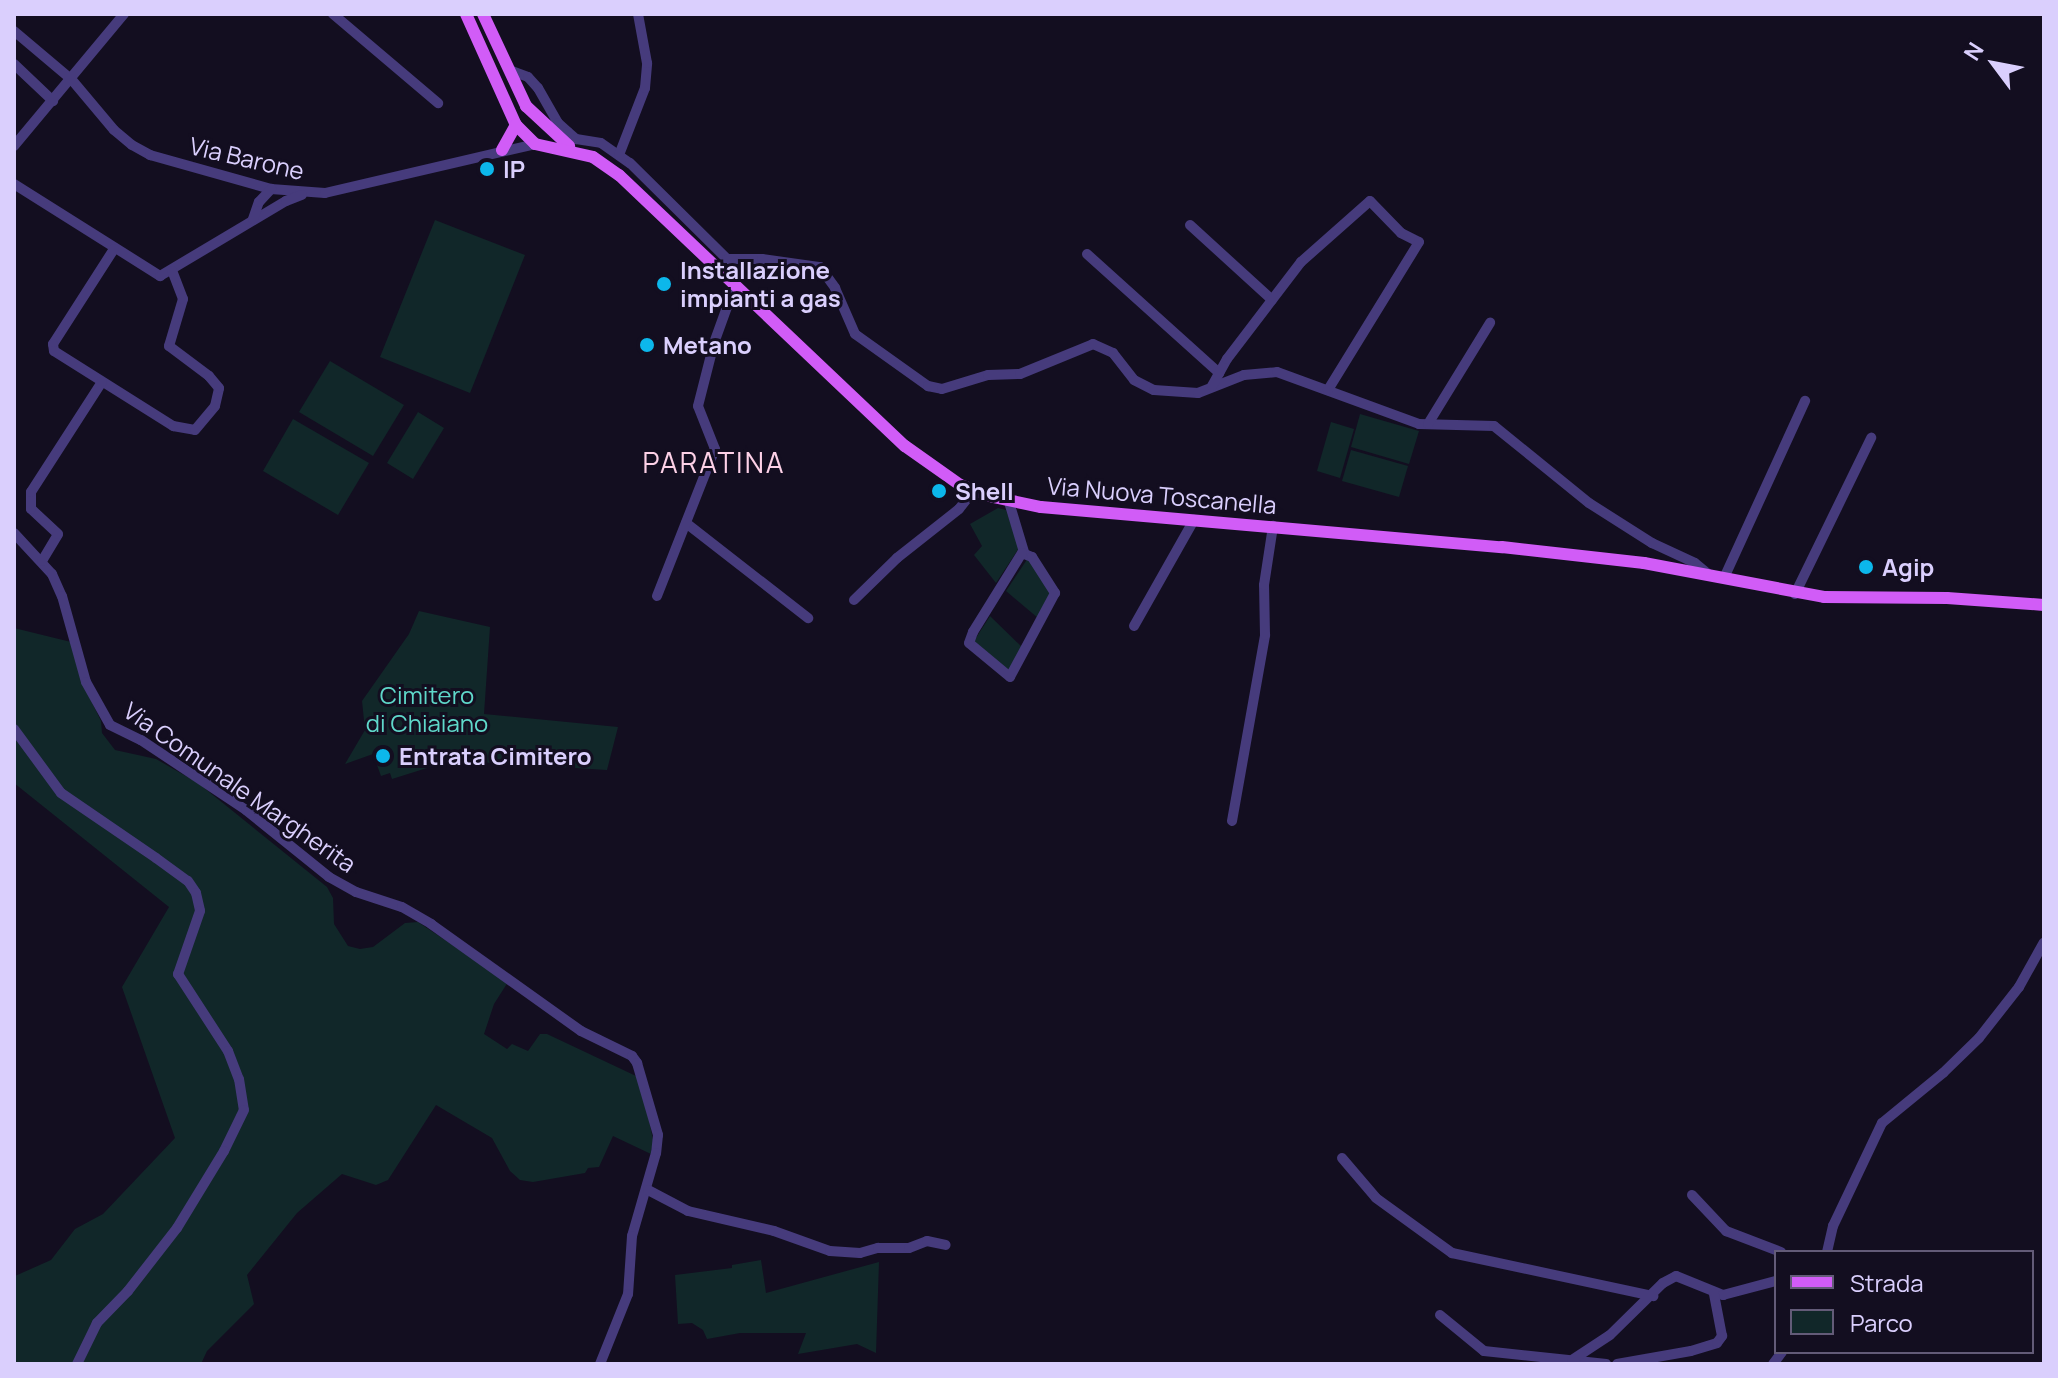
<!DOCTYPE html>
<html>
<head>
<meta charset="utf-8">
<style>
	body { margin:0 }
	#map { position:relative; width:2058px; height:1378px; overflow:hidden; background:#130e20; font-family:Manrope,sans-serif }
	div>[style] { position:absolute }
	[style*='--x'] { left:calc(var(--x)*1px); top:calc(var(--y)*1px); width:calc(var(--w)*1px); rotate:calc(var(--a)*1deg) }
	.green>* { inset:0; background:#112729 }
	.minor>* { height:10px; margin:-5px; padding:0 5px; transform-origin:5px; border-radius:5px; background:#463b7c }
	.major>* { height:12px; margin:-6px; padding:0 6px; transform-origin:6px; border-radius:6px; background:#d15cf7 }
	.dots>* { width:22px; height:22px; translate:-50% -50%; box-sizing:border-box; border:4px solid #130e20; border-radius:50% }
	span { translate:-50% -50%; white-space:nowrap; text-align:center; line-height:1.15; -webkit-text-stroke:6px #130e20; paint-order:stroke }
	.street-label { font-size:24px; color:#dacffd }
	.poi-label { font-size:24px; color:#dacffd; font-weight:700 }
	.left { translate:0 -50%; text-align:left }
	.park-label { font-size:24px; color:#5fd8ca }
	.quarter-label { font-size:28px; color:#fdd1e7; letter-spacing:2px }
	.frame { position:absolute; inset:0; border:16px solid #dacffd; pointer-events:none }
	.legend { position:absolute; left:1774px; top:1250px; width:260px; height:104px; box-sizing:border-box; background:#130e20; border:2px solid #635b78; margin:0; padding:10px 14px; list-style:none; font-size:24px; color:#dacffd }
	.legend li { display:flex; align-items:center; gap:16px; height:40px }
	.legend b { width:40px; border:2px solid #635b78 }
	.north { position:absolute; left:1954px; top:24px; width:80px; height:80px; -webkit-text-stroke:6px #130e20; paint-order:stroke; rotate:302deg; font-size:22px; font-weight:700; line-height:32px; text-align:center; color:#dacffd }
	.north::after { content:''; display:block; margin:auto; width:28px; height:36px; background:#dacffd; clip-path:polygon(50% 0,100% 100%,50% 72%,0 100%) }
</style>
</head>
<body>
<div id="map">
	<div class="green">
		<i style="clip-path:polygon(435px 220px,525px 255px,470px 393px,380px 357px)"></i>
		<i style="clip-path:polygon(330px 361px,404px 405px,373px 456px,299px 412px)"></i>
		<i style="clip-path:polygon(418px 412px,444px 428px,413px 479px,387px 463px)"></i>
		<i style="clip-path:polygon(1360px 414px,1419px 431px,1409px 464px,1351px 447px)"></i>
		<i style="clip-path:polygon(293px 419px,369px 463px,338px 515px,263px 471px)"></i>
		<i style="clip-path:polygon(1331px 422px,1354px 429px,1340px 478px,1317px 471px)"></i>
		<i style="clip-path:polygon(1351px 450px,1408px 466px,1399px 497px,1342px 481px)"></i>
		<i style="clip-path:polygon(998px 508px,1006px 510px,1019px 548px,996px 583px,974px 555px,982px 546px,970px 524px)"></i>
		<i style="clip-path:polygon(1028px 558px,1052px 590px,1038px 618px,1006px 591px)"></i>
		<i style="clip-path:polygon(419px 611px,490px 627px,484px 714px,618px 727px,607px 770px,463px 761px,443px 763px,392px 779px,390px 773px,381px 776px,373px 754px,345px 764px,365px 730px,362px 701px,409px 634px)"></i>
		<i style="clip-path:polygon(990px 616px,1023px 648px,1011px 672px,974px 641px)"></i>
		<i style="clip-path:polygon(14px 628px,71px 642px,82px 682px,101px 721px,102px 733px,115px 750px,156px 759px,198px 783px,327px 887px,333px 898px,334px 924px,348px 946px,360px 949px,373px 947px,405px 923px,418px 922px,508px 982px,494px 1004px,484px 1034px,507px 1049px,512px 1044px,528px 1051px,540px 1034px,547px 1034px,636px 1076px,642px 1084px,653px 1140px,651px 1154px,613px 1136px,599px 1167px,588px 1168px,585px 1173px,533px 1182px,520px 1180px,510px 1171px,492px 1138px,436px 1105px,388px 1180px,376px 1185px,342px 1174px,297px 1213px,247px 1275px,254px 1304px,207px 1351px,201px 1364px,14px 1364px,15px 1276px,51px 1260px,75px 1229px,103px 1214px,175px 1138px,122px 987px,169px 907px,14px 783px)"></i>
		<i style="clip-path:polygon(761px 1260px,766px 1293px,879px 1262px,876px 1353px,857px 1344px,798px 1354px,806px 1333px,740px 1333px,707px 1339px,703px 1330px,692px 1323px,678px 1324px,675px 1275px,732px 1268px,732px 1265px)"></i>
	</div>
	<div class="minor">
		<i style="--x:333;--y:14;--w:138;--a:40.3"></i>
		<i style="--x:14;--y:31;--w:76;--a:40.2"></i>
		<i style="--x:72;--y:80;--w:65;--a:50"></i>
		<i style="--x:114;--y:130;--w:23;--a:40"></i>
		<i style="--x:132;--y:145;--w:21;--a:29"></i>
		<i style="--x:150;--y:155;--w:126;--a:15.7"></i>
		<i style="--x:271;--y:189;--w:54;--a:4.2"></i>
		<i style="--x:325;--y:193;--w:216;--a:-13.1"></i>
		<i style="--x:14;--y:64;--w:54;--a:43.5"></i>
		<i style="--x:509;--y:70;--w:20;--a:20"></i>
		<i style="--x:528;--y:77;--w:15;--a:48"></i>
		<i style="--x:538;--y:88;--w:40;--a:60.3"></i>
		<i style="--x:558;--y:123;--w:13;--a:42"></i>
		<i style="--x:568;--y:132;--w:11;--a:41"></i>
		<i style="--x:576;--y:139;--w:25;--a:9"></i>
		<i style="--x:601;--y:143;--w:35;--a:35"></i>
		<i style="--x:630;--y:163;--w:136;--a:44.7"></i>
		<i style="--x:727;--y:259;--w:35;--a:0"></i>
		<i style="--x:762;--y:259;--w:59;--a:7.9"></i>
		<i style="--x:820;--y:267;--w:26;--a:54"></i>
		<i style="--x:835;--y:288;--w:50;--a:66.5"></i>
		<i style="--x:855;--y:334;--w:90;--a:35.5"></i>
		<i style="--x:928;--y:386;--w:14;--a:12"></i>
		<i style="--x:942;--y:389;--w:48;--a:-16.9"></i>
		<i style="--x:988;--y:375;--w:32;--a:-2"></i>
		<i style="--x:1020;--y:374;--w:79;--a:-22.3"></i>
		<i style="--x:1093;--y:344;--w:22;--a:24"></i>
		<i style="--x:1113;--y:353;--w:34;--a:52"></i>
		<i style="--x:1134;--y:380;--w:22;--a:27"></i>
		<i style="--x:1154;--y:390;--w:44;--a:3.9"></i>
		<i style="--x:1198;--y:393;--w:49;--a:-21.4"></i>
		<i style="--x:1244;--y:375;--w:33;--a:-5"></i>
		<i style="--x:1277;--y:372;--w:151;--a:20.1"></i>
		<i style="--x:1419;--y:424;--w:75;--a:1.5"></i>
		<i style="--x:1494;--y:426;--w:122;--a:39"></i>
		<i style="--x:1589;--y:503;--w:75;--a:32.4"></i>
		<i style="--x:1652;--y:543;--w:47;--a:24.9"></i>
		<i style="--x:1695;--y:563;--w:17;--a:40"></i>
		<i style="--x:14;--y:146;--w:172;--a:-50.2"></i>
		<i style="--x:619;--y:155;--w:72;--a:-68.8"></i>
		<i style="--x:645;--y:88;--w:25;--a:-85"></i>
		<i style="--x:647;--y:63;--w:50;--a:-100.4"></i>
		<i style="--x:14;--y:184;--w:173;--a:32.2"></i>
		<i style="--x:160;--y:276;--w:147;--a:-30.8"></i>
		<i style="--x:286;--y:201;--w:17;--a:-21"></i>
		<i style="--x:253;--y:219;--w:18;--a:-71"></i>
		<i style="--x:259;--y:202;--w:18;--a:-47"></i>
		<i style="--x:1190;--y:225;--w:111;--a:42.4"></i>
		<i style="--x:114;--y:249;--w:113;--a:122.7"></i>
		<i style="--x:53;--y:344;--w:7;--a:82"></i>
		<i style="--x:54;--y:351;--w:141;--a:32.2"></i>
		<i style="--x:173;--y:426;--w:22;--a:10"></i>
		<i style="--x:195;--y:430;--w:31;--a:-50"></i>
		<i style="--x:215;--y:406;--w:18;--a:-77"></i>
		<i style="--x:219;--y:388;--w:16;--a:-130"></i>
		<i style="--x:209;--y:376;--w:50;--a:-143.1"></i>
		<i style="--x:169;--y:346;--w:49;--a:-73.4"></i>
		<i style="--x:183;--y:299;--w:30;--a:-111"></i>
		<i style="--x:1087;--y:254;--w:178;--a:42"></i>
		<i style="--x:1212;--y:386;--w:31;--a:-61"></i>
		<i style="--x:1227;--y:359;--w:122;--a:-52.7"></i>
		<i style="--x:1301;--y:262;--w:92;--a:-41.5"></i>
		<i style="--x:1370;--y:201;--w:45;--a:45.9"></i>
		<i style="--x:1401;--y:233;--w:20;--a:27"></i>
		<i style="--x:1419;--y:242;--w:174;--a:121.6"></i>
		<i style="--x:1428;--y:424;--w:119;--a:-58.5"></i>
		<i style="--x:1009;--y:502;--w:52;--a:73.3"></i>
		<i style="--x:686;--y:523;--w:155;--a:37.9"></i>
		<i style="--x:14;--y:533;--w:56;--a:47.2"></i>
		<i style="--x:52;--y:574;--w:24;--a:66"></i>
		<i style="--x:62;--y:596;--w:89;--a:74.4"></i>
		<i style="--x:86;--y:682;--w:49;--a:60.8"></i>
		<i style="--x:110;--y:725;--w:34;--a:26"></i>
		<i style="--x:141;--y:740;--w:126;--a:33.7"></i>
		<i style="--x:246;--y:810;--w:107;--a:38.9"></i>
		<i style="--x:329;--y:877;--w:31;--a:29"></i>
		<i style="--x:356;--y:892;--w:48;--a:18.1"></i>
		<i style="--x:402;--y:907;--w:34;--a:30"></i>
		<i style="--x:431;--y:924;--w:184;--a:35.5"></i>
		<i style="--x:581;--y:1031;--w:57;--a:26.1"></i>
		<i style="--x:632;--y:1056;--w:9;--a:54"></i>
		<i style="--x:637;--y:1063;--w:75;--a:73.7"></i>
		<i style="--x:658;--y:1135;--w:18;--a:96"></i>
		<i style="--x:656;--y:1153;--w:86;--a:106.1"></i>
		<i style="--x:632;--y:1236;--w:58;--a:93.9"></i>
		<i style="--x:628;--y:1294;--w:75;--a:111.8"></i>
		<i style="--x:1022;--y:553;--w:11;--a:22"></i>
		<i style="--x:1032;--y:557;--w:43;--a:57.4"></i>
		<i style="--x:1055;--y:593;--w:95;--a:118.2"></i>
		<i style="--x:1010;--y:677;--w:53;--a:-140.3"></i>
		<i style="--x:969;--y:643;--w:12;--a:-70"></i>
		<i style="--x:973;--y:632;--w:93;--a:-58.2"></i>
		<i style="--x:42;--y:561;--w:31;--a:-59"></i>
		<i style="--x:58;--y:534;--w:37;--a:-137"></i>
		<i style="--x:31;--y:509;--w:17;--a:-90"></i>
		<i style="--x:31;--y:492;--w:131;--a:-57.2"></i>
		<i style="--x:1724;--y:578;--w:195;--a:-65.4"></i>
		<i style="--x:1795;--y:594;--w:174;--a:-64"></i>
		<i style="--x:657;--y:596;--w:158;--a:-68.5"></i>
		<i style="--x:715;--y:449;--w:46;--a:-111.6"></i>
		<i style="--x:698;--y:406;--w:65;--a:-75.7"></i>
		<i style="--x:714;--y:343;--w:62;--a:-70.1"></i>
		<i style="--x:854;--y:600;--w:60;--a:-44.3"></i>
		<i style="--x:897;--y:558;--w:79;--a:-38.3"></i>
		<i style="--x:959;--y:509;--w:24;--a:-52"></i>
		<i style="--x:1134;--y:626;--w:122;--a:-60.5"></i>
		<i style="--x:14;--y:729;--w:79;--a:53.7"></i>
		<i style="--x:61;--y:793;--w:115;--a:34.4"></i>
		<i style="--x:156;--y:858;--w:39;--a:36"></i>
		<i style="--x:188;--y:881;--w:14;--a:56"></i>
		<i style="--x:196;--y:893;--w:18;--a:77"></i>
		<i style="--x:200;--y:911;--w:67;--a:109.2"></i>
		<i style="--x:178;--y:974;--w:92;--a:57"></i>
		<i style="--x:228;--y:1051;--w:30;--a:69"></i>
		<i style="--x:239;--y:1079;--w:31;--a:81"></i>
		<i style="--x:244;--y:1110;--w:46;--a:116"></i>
		<i style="--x:224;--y:1151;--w:90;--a:121.4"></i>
		<i style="--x:177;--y:1228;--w:80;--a:127.9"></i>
		<i style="--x:128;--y:1291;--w:45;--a:134.1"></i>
		<i style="--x:97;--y:1323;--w:46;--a:116"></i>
		<i style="--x:1232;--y:821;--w:189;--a:-79.9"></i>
		<i style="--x:1265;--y:635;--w:50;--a:-91.1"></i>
		<i style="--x:1264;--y:585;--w:60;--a:-81.3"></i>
		<i style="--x:1342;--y:1158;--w:52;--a:49.6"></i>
		<i style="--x:1376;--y:1198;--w:94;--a:35.9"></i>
		<i style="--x:1452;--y:1253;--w:206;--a:12.1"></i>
		<i style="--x:648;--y:1190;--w:45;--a:27.7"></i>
		<i style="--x:688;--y:1211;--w:88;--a:13.1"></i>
		<i style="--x:774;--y:1231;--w:59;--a:19.7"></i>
		<i style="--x:830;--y:1251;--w:30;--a:4"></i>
		<i style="--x:860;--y:1253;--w:19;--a:-16"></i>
		<i style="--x:878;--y:1248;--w:31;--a:0"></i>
		<i style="--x:909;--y:1248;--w:19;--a:-21"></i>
		<i style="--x:927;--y:1241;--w:19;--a:12"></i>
		<i style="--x:1692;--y:1195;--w:50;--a:46.6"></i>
		<i style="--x:1726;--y:1231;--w:59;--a:20.9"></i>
		<i style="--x:1827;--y:1252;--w:27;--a:-77"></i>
		<i style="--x:1833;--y:1226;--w:114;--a:-64.6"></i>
		<i style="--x:1882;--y:1123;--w:79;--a:-39.3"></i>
		<i style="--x:1943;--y:1073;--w:50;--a:-44.2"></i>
		<i style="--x:1979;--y:1038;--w:65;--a:-51.9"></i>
		<i style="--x:2019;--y:987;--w:51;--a:-60.9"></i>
		<i style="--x:1440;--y:1315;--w:57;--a:39.3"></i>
		<i style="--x:1484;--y:1351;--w:123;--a:6.1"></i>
		<i style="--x:1572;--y:1360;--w:45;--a:-33.3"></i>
		<i style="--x:1610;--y:1335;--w:74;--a:-44.5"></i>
		<i style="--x:1663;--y:1283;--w:15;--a:-28"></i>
		<i style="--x:1676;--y:1276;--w:51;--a:22"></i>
		<i style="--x:1723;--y:1295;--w:55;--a:-14.8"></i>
		<i style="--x:1617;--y:1364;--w:75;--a:-10"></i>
		<i style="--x:1691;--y:1351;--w:27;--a:-17"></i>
		<i style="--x:1717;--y:1343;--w:9;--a:-54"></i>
		<i style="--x:1722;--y:1336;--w:43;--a:-100.8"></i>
		<i style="--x:1773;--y:1364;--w:15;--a:-53"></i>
	</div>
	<div class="major">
		<i style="--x:466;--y:14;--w:122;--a:65.8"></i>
		<i style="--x:516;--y:125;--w:27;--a:45"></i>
		<i style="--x:483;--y:14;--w:102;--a:64.9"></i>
		<i style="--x:526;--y:106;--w:59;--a:42.9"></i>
		<i style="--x:535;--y:144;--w:59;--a:12.6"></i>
		<i style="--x:593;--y:157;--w:32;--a:35"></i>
		<i style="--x:619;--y:175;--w:394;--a:43.5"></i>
		<i style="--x:905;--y:446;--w:67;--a:35.3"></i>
		<i style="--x:960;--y:485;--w:35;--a:20"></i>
		<i style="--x:993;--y:497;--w:49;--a:11.8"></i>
		<i style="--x:1041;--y:507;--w:463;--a:5"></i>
		<i style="--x:1502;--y:547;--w:143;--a:6.4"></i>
		<i style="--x:1644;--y:563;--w:183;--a:10.7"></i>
		<i style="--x:1824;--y:597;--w:123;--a:0.5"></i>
		<i style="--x:1947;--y:598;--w:97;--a:4.1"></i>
		<i style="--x:502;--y:150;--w:29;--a:-61"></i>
	</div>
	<div class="dots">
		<i style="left:487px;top:169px;background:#0cb7eb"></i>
		<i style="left:664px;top:284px;background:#0cb7eb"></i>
		<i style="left:647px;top:345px;background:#0cb7eb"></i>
		<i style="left:939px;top:491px;background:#0cb7eb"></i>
		<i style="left:1866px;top:567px;background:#0cb7eb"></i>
		<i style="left:383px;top:756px;background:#0cb7eb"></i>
	</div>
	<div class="street-label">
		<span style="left:247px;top:158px;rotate:13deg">Via Barone</span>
		<span style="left:1162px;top:495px;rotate:5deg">Via Nuova Toscanella</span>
		<span style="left:240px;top:787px;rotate:35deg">Via Comunale Margherita</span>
	</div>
	<div class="poi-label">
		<span class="left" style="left:503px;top:169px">IP</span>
		<span class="left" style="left:680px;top:284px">Installazione<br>impianti a gas</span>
		<span class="left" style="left:663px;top:345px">Metano</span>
		<span class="left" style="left:955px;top:491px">Shell</span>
		<span class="left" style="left:1882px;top:567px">Agip</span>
		<span class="left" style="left:399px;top:756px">Entrata Cimitero</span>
	</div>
	<div class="park-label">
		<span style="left:427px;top:709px">Cimitero<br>di Chiaiano</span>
	</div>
	<div class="quarter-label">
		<span style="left:714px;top:462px">PARATINA</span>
	</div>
	<div class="frame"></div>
	<ul class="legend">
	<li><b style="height:10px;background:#d15cf7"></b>Strada</li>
	<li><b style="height:22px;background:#112729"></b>Parco</li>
	</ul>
	<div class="north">N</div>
</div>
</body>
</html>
